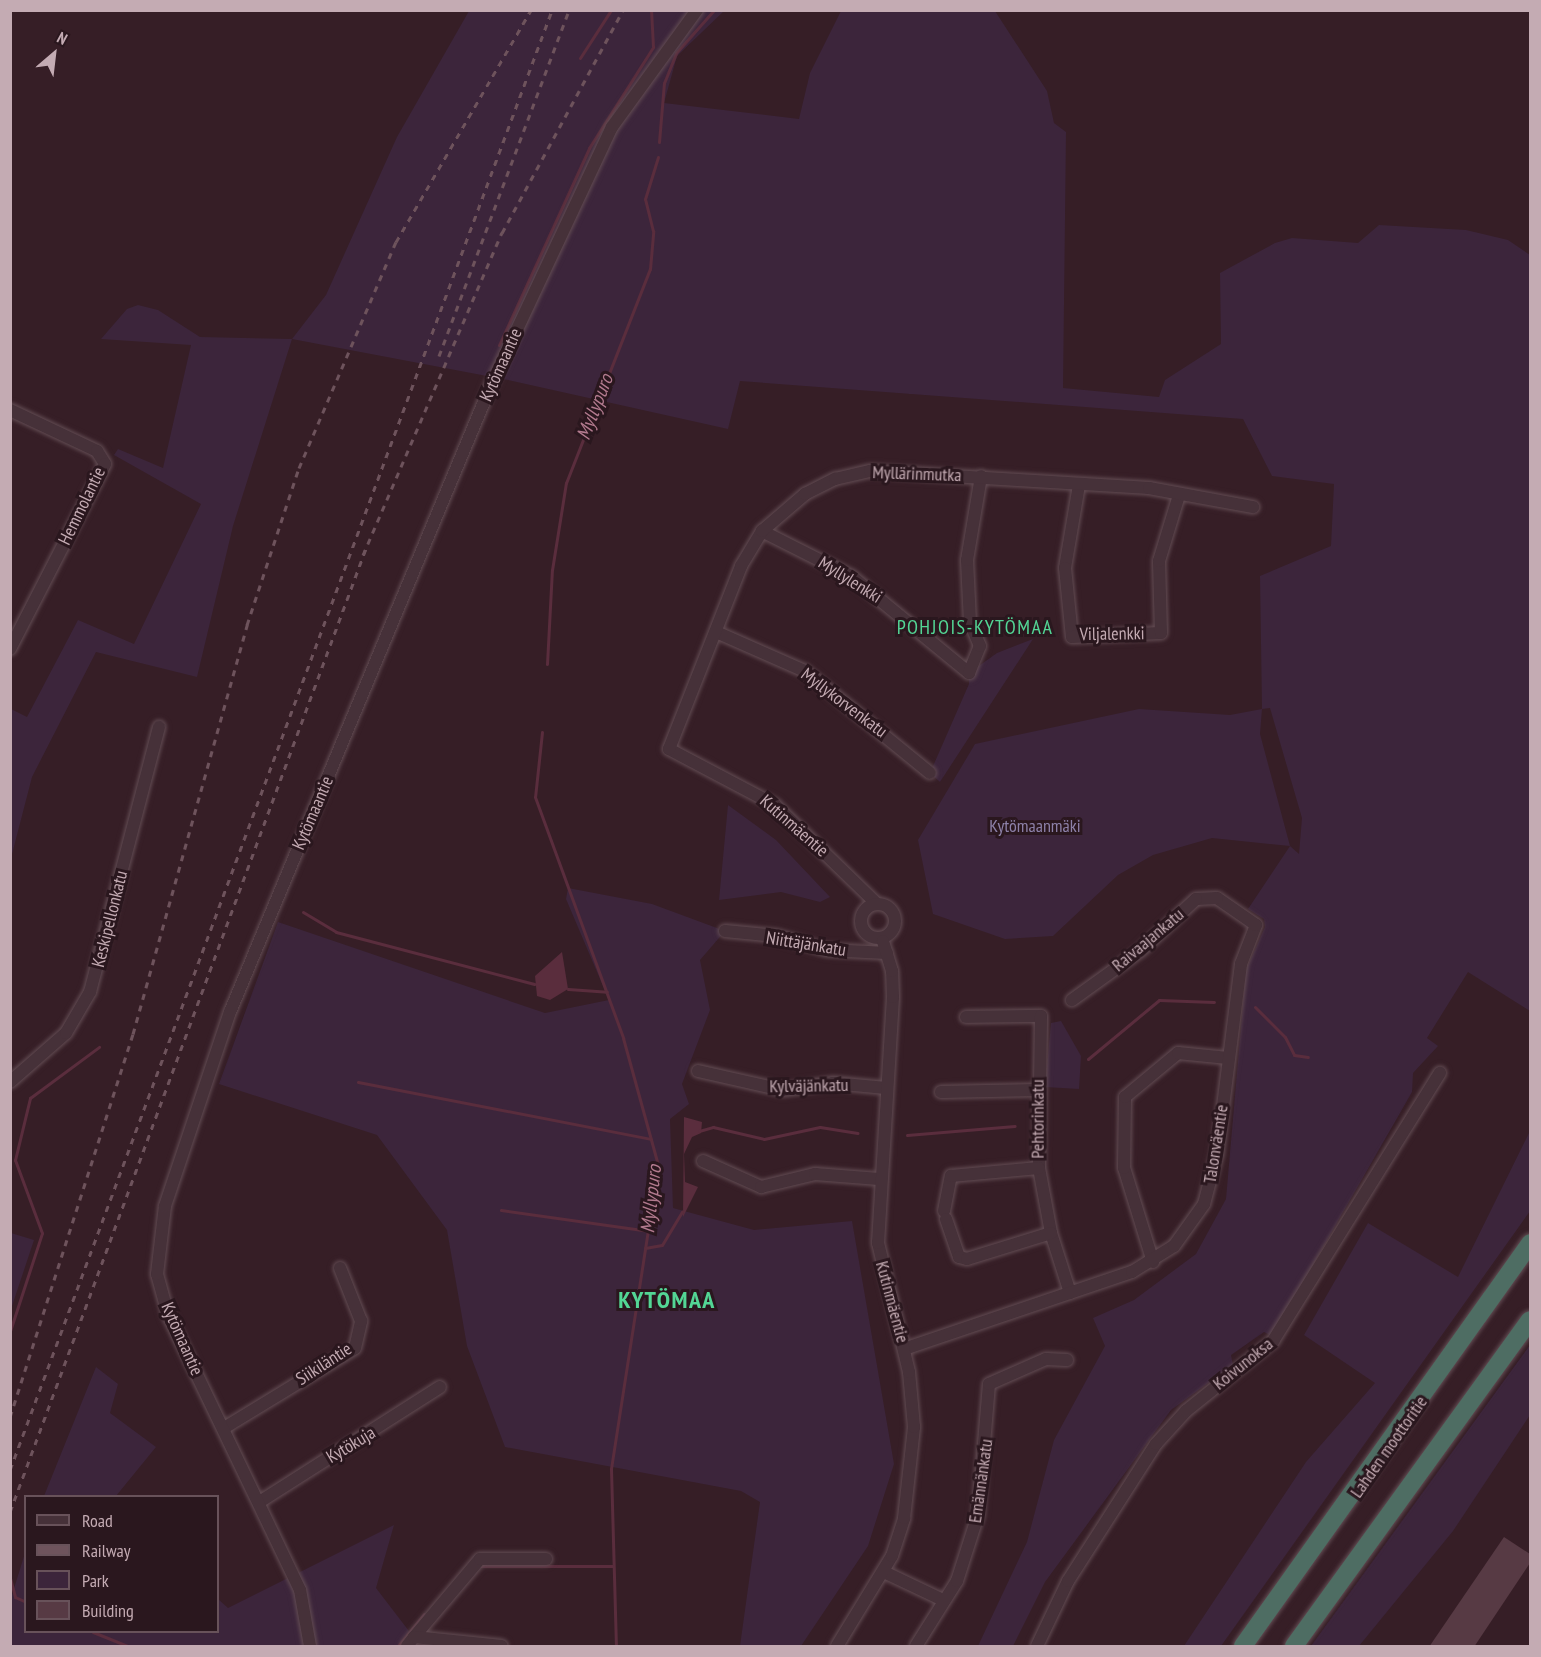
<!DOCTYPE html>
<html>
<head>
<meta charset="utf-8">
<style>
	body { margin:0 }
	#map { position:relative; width:1541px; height:1657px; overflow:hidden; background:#361e26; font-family:"PT Sans Narrow",sans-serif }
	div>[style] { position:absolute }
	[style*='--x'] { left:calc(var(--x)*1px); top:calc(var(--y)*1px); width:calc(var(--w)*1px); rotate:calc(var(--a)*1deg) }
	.green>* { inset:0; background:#3c253b }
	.water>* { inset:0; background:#5a2d3d }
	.stream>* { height:3px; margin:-1.5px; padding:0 1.5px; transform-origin:1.5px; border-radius:1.5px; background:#5a2d3d }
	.building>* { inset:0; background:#573a44 }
	.roads { filter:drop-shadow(0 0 2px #624c53) drop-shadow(0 0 2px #624c53) }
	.minor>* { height:12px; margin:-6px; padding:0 6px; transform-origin:6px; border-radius:6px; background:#463139 }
	.minor>.ring { margin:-6px; padding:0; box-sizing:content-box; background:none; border:12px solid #463139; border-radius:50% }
	.highway>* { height:18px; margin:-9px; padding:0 9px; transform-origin:9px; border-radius:9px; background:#4e6d63 }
	.rail>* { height:3px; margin-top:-1.5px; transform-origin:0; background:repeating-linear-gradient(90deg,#6e535c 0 6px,transparent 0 12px) }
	span { translate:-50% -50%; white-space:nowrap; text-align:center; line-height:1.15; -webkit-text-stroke:6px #2a171e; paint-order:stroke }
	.street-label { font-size:18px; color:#c4abb3 }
	.park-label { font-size:18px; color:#8d81a9 }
	.water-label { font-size:20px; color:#b27a8e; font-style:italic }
	.neighbourhood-label { font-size:20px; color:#53d695; letter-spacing:1.5px }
	.district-label { font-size:24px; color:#53d695; font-weight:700; letter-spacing:1.5px }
	.frame { position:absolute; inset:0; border:12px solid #c4abb3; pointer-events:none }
	.legend { position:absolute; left:24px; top:1495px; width:195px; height:138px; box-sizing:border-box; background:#2a171e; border:2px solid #68525a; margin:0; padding:8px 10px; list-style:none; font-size:18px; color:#c4abb3 }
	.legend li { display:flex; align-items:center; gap:12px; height:30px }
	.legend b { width:30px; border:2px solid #68525a }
	.north { position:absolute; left:24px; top:24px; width:60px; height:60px; -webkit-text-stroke:4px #2a171e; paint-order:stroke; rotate:28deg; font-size:16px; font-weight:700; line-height:24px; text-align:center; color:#c4abb3 }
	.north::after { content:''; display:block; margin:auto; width:21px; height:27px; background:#c4abb3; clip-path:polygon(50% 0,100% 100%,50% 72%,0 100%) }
</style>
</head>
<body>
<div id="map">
	<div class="green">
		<i style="clip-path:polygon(evenodd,469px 11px,724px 11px,677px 56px,664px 103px,799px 119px,810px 73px,841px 11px,995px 11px,1047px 91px,1054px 123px,1066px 132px,1063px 388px,1159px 397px,1165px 380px,1221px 344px,1220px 273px,1275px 243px,1292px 238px,1358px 243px,1379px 225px,1466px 230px,1508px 240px,1530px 255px,1530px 1011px,1468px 972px,1427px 1038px,1438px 1046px,1413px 1073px,1412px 1092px,1272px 1336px,1264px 1332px,1231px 1355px,1233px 1365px,1171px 1410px,1045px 1582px,1013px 1646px,978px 1646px,1027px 1542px,1054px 1440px,1105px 1346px,1093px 1318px,1134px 1300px,1196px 1254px,1226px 1199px,1246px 970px,1265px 927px,1264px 919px,1248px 909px,1290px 846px,1212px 838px,1153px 855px,1118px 875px,1053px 936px,1005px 939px,933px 914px,918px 840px,975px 744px,1139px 709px,1230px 715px,1262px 709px,1260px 576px,1331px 546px,1334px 484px,1272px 476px,1243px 419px,740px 381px,728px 429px,508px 380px,292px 339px,233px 526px,197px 677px,96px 652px,32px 777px,11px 858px,11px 709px,27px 717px,78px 620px,134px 644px,201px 504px,114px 455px,118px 449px,163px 468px,191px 345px,101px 339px,127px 309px,138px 305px,158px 310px,200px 337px,292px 339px,326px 295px,397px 137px,469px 11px,1270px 708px,1302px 818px,1299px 854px,1290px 846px,1260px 734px,1262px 709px,1270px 708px)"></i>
		<i style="clip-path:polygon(1033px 639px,940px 782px,930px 773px,969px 684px,969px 673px,997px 653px)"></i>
		<i style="clip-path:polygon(728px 805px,776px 840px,830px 897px,820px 902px,781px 892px,719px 900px)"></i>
		<i style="clip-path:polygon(568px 888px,652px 904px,725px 931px,700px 960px,710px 1010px,682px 1084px,689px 1104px,670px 1119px,673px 1208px,754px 1230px,852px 1221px,894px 1464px,868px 1546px,801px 1646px,740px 1646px,760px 1502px,741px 1491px,505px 1447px,467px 1346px,447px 1230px,377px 1135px,219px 1084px,278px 922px,545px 1013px,609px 1000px,566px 899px)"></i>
		<i style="clip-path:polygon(1061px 1021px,1081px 1056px,1079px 1089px,1045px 1087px,1051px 1023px)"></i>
		<i style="clip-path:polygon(1530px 1131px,1530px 1211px,1221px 1646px,1184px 1646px,1306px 1462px,1375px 1383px,1304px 1335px,1368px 1223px,1458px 1277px)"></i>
		<i style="clip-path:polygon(11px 1233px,34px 1240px,11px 1309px,10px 1233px)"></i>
		<i style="clip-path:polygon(1530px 1345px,1530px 1415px,1453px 1531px,1359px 1646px,1311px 1646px)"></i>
		<i style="clip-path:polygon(96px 1367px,118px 1384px,110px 1413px,156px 1447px,116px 1496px,44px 1496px)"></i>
		<i style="clip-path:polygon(394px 1525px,376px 1588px,412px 1635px,401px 1646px,11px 1646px,11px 1598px,25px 1553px,26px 1632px,218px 1632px,218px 1599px,228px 1608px)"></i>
	</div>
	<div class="water">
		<i style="clip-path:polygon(562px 952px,568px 989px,550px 1000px,537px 996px,535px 976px)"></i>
		<i style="clip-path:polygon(684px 1117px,702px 1122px,701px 1133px,692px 1137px,684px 1154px,685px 1182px,698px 1187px,683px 1217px)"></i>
	</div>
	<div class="stream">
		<i style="--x:580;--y:58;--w:57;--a:-57.1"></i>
		<i style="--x:659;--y:142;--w:59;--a:-85.2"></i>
		<i style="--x:664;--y:83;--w:32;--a:-68"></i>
		<i style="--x:676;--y:53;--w:57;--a:-48.5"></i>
		<i style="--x:499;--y:345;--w:217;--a:-65.4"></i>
		<i style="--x:589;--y:148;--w:120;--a:-57.6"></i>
		<i style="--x:653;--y:47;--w:37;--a:-93"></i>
		<i style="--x:547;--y:664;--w:94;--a:-87"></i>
		<i style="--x:552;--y:570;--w:88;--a:-80.9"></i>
		<i style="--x:566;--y:483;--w:230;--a:-68.6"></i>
		<i style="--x:650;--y:269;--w:38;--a:-85"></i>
		<i style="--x:653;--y:231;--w:33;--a:-104"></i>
		<i style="--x:645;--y:199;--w:44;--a:-72.8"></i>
		<i style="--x:542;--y:732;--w:65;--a:96.1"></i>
		<i style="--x:535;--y:797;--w:257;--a:69.9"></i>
		<i style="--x:623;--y:1038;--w:132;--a:74.6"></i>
		<i style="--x:658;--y:1165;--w:308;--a:98.8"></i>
		<i style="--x:611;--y:1469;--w:177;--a:88.4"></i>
		<i style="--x:303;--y:912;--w:39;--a:31"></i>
		<i style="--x:336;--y:932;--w:205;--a:14.7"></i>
		<i style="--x:568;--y:989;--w:39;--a:4"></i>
		<i style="--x:1255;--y:1007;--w:42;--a:45"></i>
		<i style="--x:1285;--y:1037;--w:20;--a:63"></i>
		<i style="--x:1294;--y:1055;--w:14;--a:8"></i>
		<i style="--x:1088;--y:1059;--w:92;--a:-39.7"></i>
		<i style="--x:1159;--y:1000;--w:55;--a:2.1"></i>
		<i style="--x:358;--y:1082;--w:298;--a:11"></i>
		<i style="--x:699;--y:1131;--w:15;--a:-16"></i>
		<i style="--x:713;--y:1127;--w:52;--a:13.2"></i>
		<i style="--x:764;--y:1139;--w:57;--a:-12.1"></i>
		<i style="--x:820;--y:1127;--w:38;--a:9"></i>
		<i style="--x:907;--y:1135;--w:108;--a:-4.8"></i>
		<i style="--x:501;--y:1210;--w:148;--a:8.1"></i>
		<i style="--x:645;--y:1248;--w:17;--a:-10"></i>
		<i style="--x:662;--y:1245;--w:39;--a:-59"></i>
		<i style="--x:10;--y:1331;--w:103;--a:-71.9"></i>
		<i style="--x:42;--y:1233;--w:78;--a:-110.3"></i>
		<i style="--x:15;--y:1160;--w:64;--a:-76.4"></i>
		<i style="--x:30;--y:1098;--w:86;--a:-36.5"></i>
		<i style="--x:479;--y:1566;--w:134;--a:0"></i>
		<i style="--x:10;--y:1578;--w:20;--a:75"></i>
		<i style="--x:15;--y:1597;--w:12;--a:24"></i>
		<i style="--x:93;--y:1632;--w:37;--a:22"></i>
		<i style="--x:398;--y:1646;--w:41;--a:-50.9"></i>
	</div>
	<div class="building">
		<i style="clip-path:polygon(1504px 1537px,1530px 1554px,1530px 1563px,1474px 1647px,1429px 1647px)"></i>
	</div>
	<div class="roads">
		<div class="minor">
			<i style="--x:10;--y:410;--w:96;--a:25.2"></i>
			<i style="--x:97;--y:451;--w:15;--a:58"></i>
			<i style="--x:105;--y:464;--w:208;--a:117.2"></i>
			<i style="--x:1079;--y:485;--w:84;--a:99.6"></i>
			<i style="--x:1065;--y:568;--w:69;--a:84.2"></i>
			<i style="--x:1072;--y:637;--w:89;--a:-2.6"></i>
			<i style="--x:1161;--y:633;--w:72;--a:-91.6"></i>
			<i style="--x:1159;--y:561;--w:69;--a:-73.1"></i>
			<i style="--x:762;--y:531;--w:100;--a:26.8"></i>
			<i style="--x:851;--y:576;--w:153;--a:39.4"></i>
			<i style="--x:969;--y:673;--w:29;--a:-68"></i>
			<i style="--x:980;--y:646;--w:26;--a:-113"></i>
			<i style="--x:970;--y:622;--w:62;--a:-92.8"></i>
			<i style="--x:967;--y:560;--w:85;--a:-80.5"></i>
			<i style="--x:716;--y:632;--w:97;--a:23.7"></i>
			<i style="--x:805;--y:671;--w:161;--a:39.2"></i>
			<i style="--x:875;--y:902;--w:139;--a:-135.9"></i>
			<i style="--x:775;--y:805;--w:120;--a:-152.2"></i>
			<i style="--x:669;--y:749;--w:197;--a:-68.5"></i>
			<i style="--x:741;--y:566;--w:41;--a:-59"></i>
			<i style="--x:762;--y:531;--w:57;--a:-40.7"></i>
			<i style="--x:805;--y:494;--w:34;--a:-27"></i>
			<i style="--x:835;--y:479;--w:36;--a:-13"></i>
			<i style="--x:870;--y:471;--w:280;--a:3.5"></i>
			<i style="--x:1149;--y:488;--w:106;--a:10.4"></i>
			<i class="ring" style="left:861px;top:904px;width:22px;height:22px"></i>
			<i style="--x:725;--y:931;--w:52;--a:5.5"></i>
			<i style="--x:777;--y:936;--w:52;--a:15.6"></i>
			<i style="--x:827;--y:950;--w:60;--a:2.9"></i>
			<i style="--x:966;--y:1017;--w:75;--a:-0.8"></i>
			<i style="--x:1041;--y:1016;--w:152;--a:90.8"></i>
			<i style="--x:1039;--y:1168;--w:66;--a:79.5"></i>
			<i style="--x:1051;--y:1233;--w:63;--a:72.4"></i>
			<i style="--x:698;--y:1071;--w:86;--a:12.7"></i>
			<i style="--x:782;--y:1090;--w:51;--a:-7.8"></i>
			<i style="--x:833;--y:1083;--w:53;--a:5.4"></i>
			<i style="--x:10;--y:1082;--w:74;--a:-41.2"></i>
			<i style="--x:66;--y:1033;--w:48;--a:-59.7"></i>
			<i style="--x:90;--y:992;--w:274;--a:-75.4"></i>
			<i style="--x:941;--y:1092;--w:96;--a:-1.2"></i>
			<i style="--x:703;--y:1161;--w:64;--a:24.1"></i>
			<i style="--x:761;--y:1187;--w:56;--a:-13.5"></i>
			<i style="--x:815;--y:1174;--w:64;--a:4.5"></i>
			<i style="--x:944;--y:1211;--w:36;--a:-79"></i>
			<i style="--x:951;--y:1176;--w:88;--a:-5.2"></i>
			<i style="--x:946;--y:1219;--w:40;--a:71.1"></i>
			<i style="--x:959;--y:1257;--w:8;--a:14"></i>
			<i style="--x:967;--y:1259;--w:88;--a:-17.2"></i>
			<i style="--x:1153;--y:1262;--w:98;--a:-107.1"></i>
			<i style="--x:1124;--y:1168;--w:71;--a:-89.2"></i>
			<i style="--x:1125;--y:1097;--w:69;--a:-39.7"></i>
			<i style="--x:1178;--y:1053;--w:50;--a:5.7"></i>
			<i style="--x:904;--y:1349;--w:241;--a:-18.7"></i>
			<i style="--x:1132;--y:1272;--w:49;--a:-31.8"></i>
			<i style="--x:1174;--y:1246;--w:52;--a:-54.5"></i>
			<i style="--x:1204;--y:1204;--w:52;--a:-75.4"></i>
			<i style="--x:1217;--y:1154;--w:192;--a:-82.8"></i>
			<i style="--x:1241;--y:964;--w:42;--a:-69"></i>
			<i style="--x:1256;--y:925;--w:47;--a:-145.3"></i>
			<i style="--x:1217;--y:898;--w:21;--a:177"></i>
			<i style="--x:1196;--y:899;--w:76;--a:137.1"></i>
			<i style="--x:1140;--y:951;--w:84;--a:144.2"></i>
			<i style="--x:224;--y:1428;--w:153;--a:-31.4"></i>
			<i style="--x:355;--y:1348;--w:28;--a:-77"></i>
			<i style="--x:361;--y:1321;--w:57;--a:-111.6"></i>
			<i style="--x:261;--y:1501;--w:212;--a:-32.5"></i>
			<i style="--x:884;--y:1572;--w:65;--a:25.4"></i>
			<i style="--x:414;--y:1637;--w:102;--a:-49.8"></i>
			<i style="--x:480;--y:1559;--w:66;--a:0"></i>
			<i style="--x:310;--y:1646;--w:57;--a:-100.1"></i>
			<i style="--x:300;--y:1590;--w:306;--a:-115.6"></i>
			<i style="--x:168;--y:1314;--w:41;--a:-105.4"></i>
			<i style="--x:157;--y:1274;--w:68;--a:-83.3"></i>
			<i style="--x:165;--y:1206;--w:205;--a:-71.5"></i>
			<i style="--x:230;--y:1012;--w:679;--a:-67.4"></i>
			<i style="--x:491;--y:385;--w:285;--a:-64.9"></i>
			<i style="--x:612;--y:127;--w:145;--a:-54"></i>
			<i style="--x:407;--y:1646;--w:11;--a:-52"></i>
			<i style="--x:414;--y:1637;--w:88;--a:5.8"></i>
			<i style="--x:837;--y:1646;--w:105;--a:-58.6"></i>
			<i style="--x:892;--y:1556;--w:40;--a:-72"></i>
			<i style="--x:904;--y:1518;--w:92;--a:-83.7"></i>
			<i style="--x:914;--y:1427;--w:55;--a:-95.2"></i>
			<i style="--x:909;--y:1372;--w:133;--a:-103.5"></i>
			<i style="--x:878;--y:1243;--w:246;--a:-86.5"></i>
			<i style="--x:893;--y:997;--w:26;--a:-92"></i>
			<i style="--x:892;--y:971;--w:31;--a:-107"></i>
			<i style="--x:916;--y:1646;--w:77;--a:-57.8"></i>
			<i style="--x:957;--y:1581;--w:69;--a:-72.3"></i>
			<i style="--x:978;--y:1515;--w:131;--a:-85.2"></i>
			<i style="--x:989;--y:1384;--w:62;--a:-23.7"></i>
			<i style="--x:1046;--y:1359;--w:21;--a:3"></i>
			<i style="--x:1037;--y:1646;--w:72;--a:-64.5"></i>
			<i style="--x:1068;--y:1581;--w:163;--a:-57.3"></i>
			<i style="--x:1156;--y:1444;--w:45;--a:-47.7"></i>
			<i style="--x:1186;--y:1411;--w:112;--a:-38.8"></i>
			<i style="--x:1273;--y:1341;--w:316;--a:-58.1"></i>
		</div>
		<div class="highway">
			<i style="--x:1243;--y:1646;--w:495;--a:-54.5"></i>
			<i style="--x:1294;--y:1646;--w:402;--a:-54.1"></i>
		</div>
	</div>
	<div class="rail">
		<i style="--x:439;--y:356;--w:370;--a:-69.4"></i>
		<i style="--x:363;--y:555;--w:351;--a:-66.7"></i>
		<i style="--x:502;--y:233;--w:254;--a:-61.5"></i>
		<i style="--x:10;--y:1417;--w:402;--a:-72.2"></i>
		<i style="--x:133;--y:1034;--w:425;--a:-74.4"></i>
		<i style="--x:247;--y:625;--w:165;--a:-71.7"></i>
		<i style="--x:299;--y:468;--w:246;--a:-66.8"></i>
		<i style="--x:396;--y:242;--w:268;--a:-59.8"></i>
		<i style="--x:10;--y:1470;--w:1557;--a:-69.63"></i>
		<i style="--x:10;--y:1512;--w:1028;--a:-69.73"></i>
	</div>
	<div class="street-label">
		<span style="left:501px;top:365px;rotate:-66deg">Kytömaantie</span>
		<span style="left:917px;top:474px;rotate:2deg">Myllärinmutka</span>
		<span style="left:82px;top:506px;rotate:-64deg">Hemmolantie</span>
		<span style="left:850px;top:580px;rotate:32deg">Myllylenkki</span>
		<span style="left:1112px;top:634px;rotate:-1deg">Viljalenkki</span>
		<span style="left:844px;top:703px;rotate:37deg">Myllykorvenkatu</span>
		<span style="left:313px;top:813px;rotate:-67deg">Kytömaantie</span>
		<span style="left:794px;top:826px;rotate:41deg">Kutinmäentie</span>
		<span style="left:110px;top:919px;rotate:-76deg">Keskipellonkatu</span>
		<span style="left:1148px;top:940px;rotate:-40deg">Raivaajankatu</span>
		<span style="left:806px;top:944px;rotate:9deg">Niittäjänkatu</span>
		<span style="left:809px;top:1086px;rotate:-1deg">Kylväjänkatu</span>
		<span style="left:1038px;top:1119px;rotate:-90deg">Pehtorinkatu</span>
		<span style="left:1216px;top:1144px;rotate:-81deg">Talonväentie</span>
		<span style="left:892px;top:1302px;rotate:75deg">Kutinmäentie</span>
		<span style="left:182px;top:1339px;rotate:66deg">Kytömaantie</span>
		<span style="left:324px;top:1364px;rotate:-33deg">Siikiläntie</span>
		<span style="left:1243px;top:1364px;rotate:-39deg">Koivunoksa</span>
		<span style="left:351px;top:1445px;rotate:-31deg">Kytökuja</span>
		<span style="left:1389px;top:1447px;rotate:-55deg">Lahden moottoritie</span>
		<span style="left:981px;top:1481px;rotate:-82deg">Emännänkatu</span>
	</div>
	<div class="park-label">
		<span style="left:1035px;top:826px">Kytömaanmäki</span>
	</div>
	<div class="water-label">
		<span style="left:595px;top:407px;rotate:-69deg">Myllypuro</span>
		<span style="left:651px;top:1199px;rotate:-84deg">Myllypuro</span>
	</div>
	<div class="neighbourhood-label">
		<span style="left:975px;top:627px">POHJOIS-KYTÖMAA</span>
	</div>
	<div class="district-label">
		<span style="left:667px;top:1300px">KYTÖMAA</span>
	</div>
	<div class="frame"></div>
	<ul class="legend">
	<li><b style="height:8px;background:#463139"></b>Road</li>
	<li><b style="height:8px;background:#6e535c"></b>Railway</li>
	<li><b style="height:16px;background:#3c253b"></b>Park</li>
	<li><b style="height:16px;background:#573a44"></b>Building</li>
	</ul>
	<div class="north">N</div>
</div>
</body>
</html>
